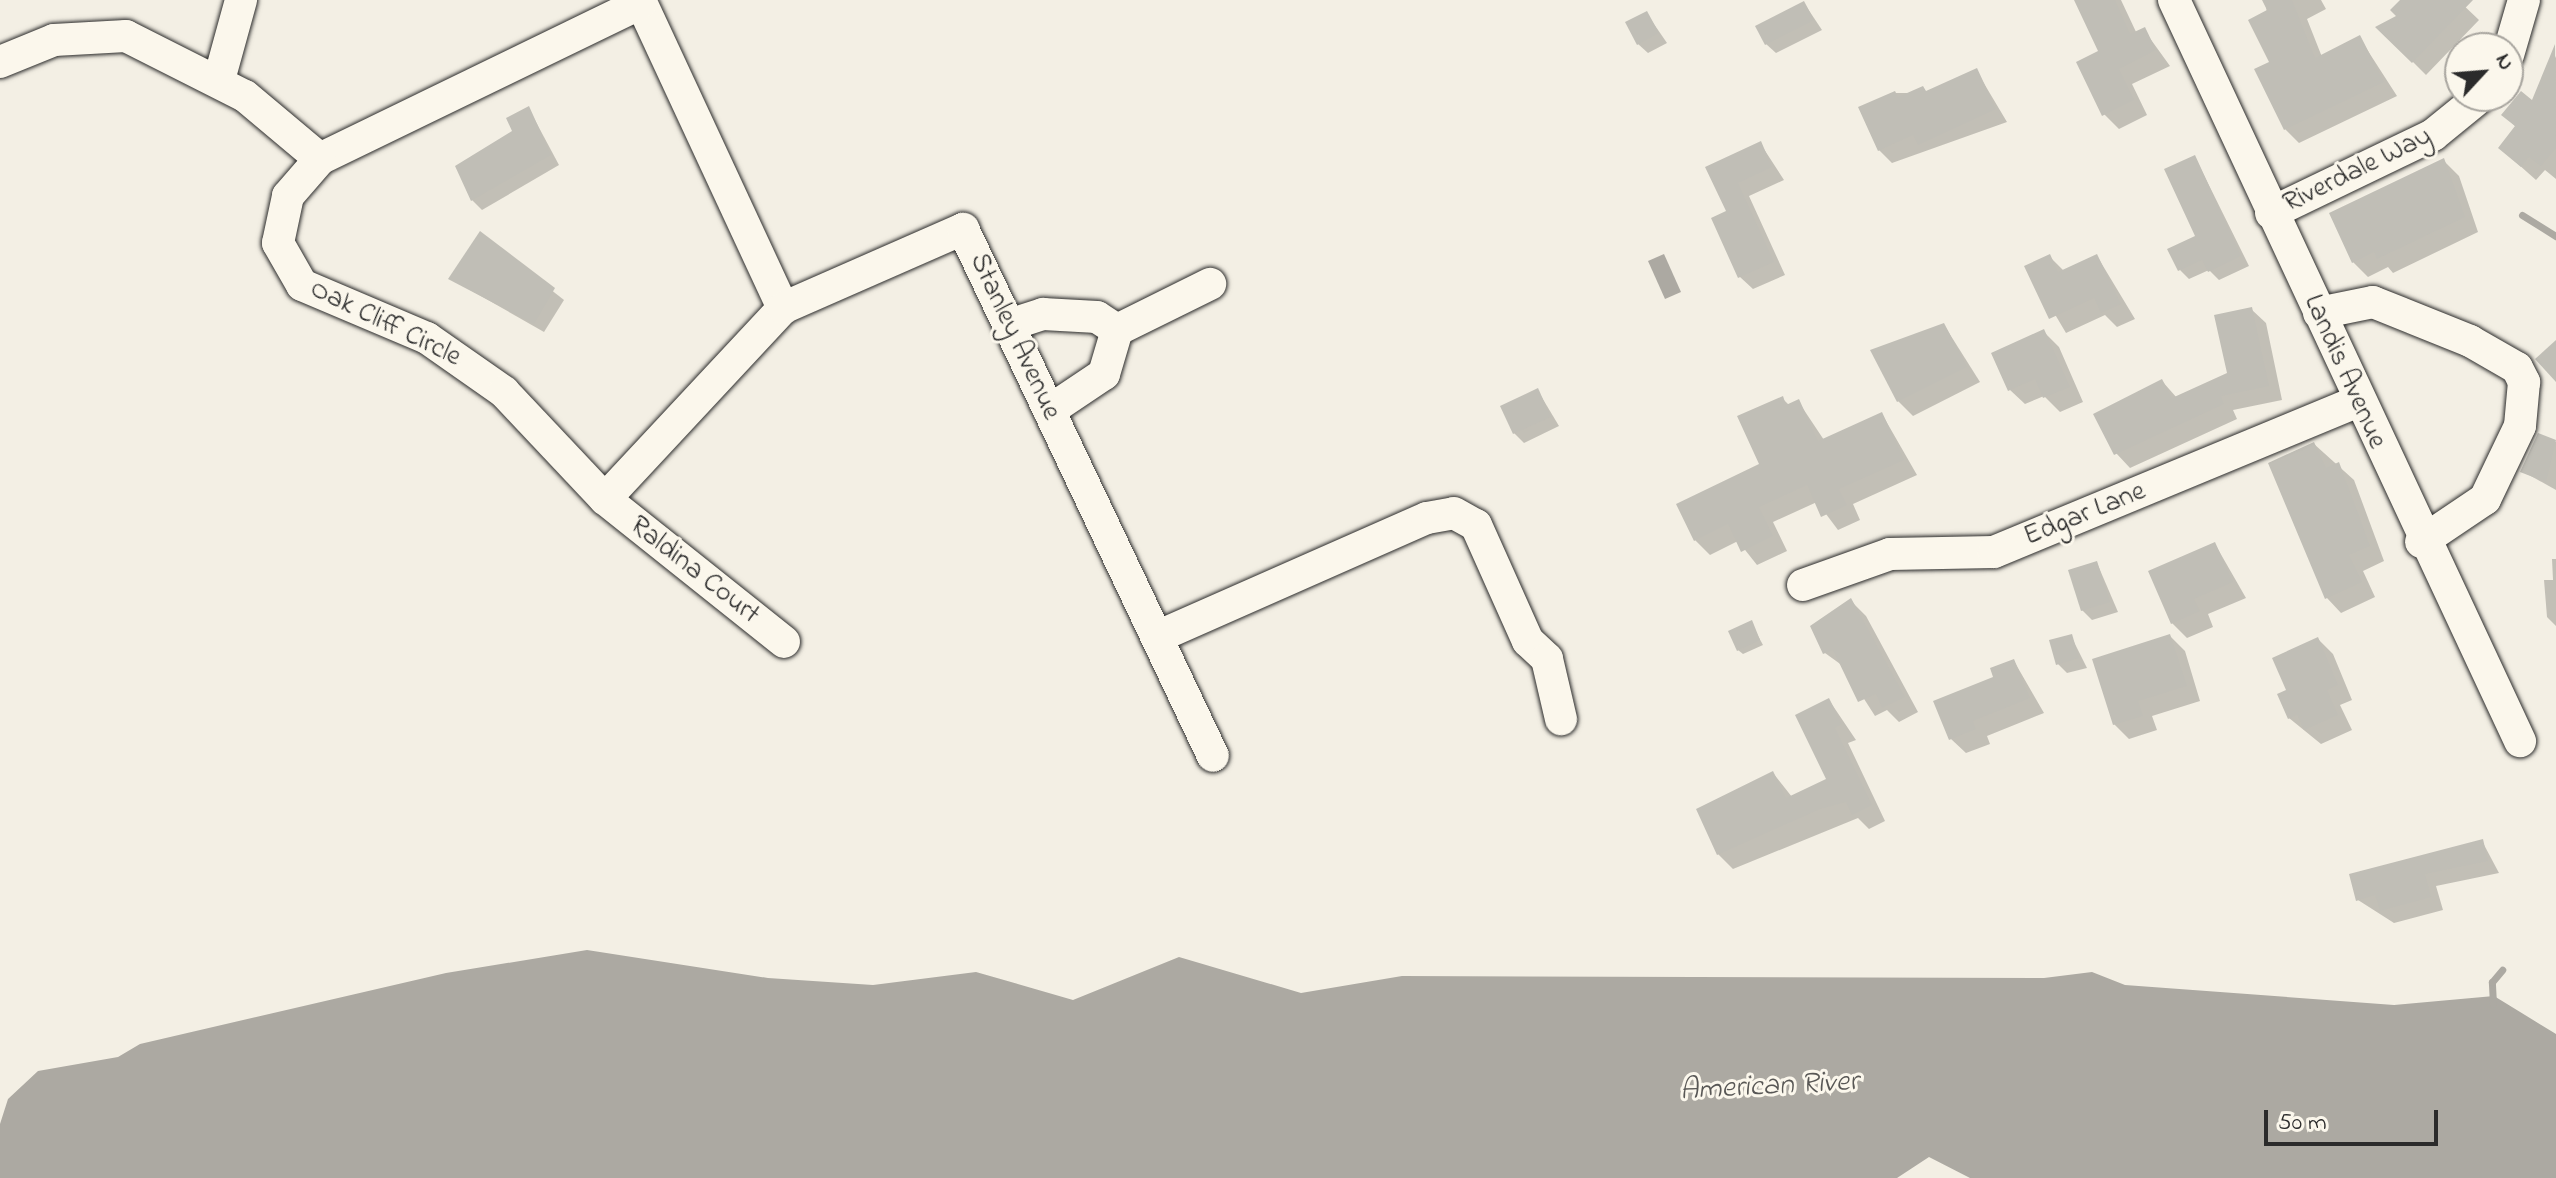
<!DOCTYPE html>
<html>
<head>
<meta charset="utf-8">
<style>
	body { margin:0 }
	#map { position:relative; width:2556px; height:1178px; overflow:hidden; background:#f3efe4; font-family:"Indie Flower",sans-serif }
	div>[style] { position:absolute }
	[style*='--x'] { left:calc(var(--x)*1px); top:calc(var(--y)*1px); width:calc(var(--w)*1px); rotate:calc(var(--a)*1deg) }
	.water>* { inset:0; background:#aca9a2 }
	.shadow>* { inset:0; background:#0003 }
	.stream>* { height:7px; margin:-3.5px; padding:0 3.5px; transform-origin:3.5px; border-radius:3.5px; background:#aca9a2 }
	.building>* { inset:0; background:#c0beb6 }
	.roads { filter:drop-shadow(0 0 2px #2b2b2b) drop-shadow(0 0 2px #2b2b2b) }
	.minor>* { height:32px; margin:-16px; padding:0 16px; transform-origin:16px; border-radius:16px; background:#fbf7ec }
	span { translate:-50% -50%; white-space:nowrap; text-align:center; line-height:1.15; -webkit-text-stroke:6px #fbf7ec; paint-order:stroke }
	.street-label { font-size:28px; color:#2b2b2b }
	.water-label { font-size:30px; color:#585755; font-style:italic }
	.north { position:absolute; left:2444px; top:32px; width:80px; height:80px; box-sizing:border-box; background:#fbf7ec; border:2px solid #a8a59f; border-radius:50%; rotate:64deg; font-size:22px; font-weight:700; line-height:32px; text-align:center; color:#2b2b2b }
	.north::after { content:''; display:block; margin:auto; width:28px; height:36px; background:#2b2b2b; clip-path:polygon(50% 0,100% 100%,50% 72%,0 100%) }
	.scale { position:absolute; left:2264px; top:1110px; width:174px; height:36px; box-sizing:border-box; border:4px solid #2b2b2b; border-top:0; padding-left:10px; font-size:24px; line-height:28px; white-space:nowrap; color:#2b2b2b; -webkit-text-stroke:6px #fbf7ec; paint-order:stroke }
</style>
</head>
<body>
<div id="map">
	<div class="water">
		<i style="clip-path:polygon(1664px 254px,1681px 292px,1665px 299px,1648px 261px)"></i>
		<i style="clip-path:polygon(587px 950px,768px 978px,873px 985px,976px 972px,1073px 1000px,1179px 957px,1301px 993px,1402px 976px,2044px 978px,2092px 972px,2125px 985px,2394px 1005px,2494px 996px,2556px 1034px,2556px 1178px,1970px 1178px,1929px 1157px,1897px 1178px,0 1178px,0 1124px,8px 1099px,38px 1071px,118px 1057px,140px 1044px,446px 973px)"></i>
	</div>
	<div class="shadow">
		<i style="clip-path:polygon(2076px 0,2121px 0,2137px 34px,2144px 30px,2170px 66px,2132px 84px,2147px 115px,2119px 129px,2104px 114px,2100px 52px)"></i>
		<i style="clip-path:polygon(2265px 0,2321px 0,2326px 9px,2307px 19px,2322px 57px,2359px 37px,2397px 96px,2299px 143px,2285px 129px)"></i>
		<i style="clip-path:polygon(2403px 0,2458px 0,2479px 20px,2426px 75px,2378px 27px,2399px 16px)"></i>
		<i style="clip-path:polygon(1804px 3px,1822px 30px,1776px 53px,1766px 44px)"></i>
		<i style="clip-path:polygon(1647px 14px,1667px 43px,1648px 53px,1638px 44px)"></i>
		<i style="clip-path:polygon(2556px 56px,2556px 179px,2545px 170px,2536px 180px,2500px 148px,2517px 128px,2504px 115px,2533px 104px)"></i>
		<i style="clip-path:polygon(1976px 70px,2007px 122px,1892px 163px,1879px 150px,1894px 93px,1927px 93px)"></i>
		<i style="clip-path:polygon(529px 109px,559px 165px,482px 210px,472px 200px)"></i>
		<i style="clip-path:polygon(1760px 143px,1784px 180px,1749px 196px,1785px 275px,1753px 289px,1740px 277px,1729px 212px,1708px 168px)"></i>
		<i style="clip-path:polygon(2195px 157px,2249px 266px,2219px 280px,2209px 270px,2189px 279px,2180px 270px,2198px 237px)"></i>
		<i style="clip-path:polygon(2444px 161px,2459px 176px,2478px 232px,2393px 273px,2388px 267px,2368px 277px,2353px 262px)"></i>
		<i style="clip-path:polygon(480px 234px,564px 300px,544px 332px,451px 279px)"></i>
		<i style="clip-path:polygon(2049px 256px,2064px 271px,2097px 256px,2135px 319px,2117px 327px,2105px 315px,2066px 333px,2027px 267px)"></i>
		<i style="clip-path:polygon(2251px 309px,2266px 323px,2282px 400px,2233px 410px,2237px 419px,2130px 468px,2116px 453px,2162px 381px,2177px 398px,2229px 374px)"></i>
		<i style="clip-path:polygon(1944px 325px,1980px 382px,1913px 416px,1898px 401px)"></i>
		<i style="clip-path:polygon(2044px 332px,2059px 347px,2083px 402px,2060px 412px,2044px 396px,2025px 404px,2010px 390px)"></i>
		<i style="clip-path:polygon(1538px 391px,1559px 426px,1524px 443px,1514px 433px)"></i>
		<i style="clip-path:polygon(1782px 398px,1789px 405px,1798px 401px,1824px 440px,1882px 414px,1917px 475px,1853px 504px,1860px 520px,1838px 530px,1817px 502px,1773px 522px,1787px 551px,1757px 565px,1738px 541px,1710px 555px,1695px 540px,1761px 465px)"></i>
		<i style="clip-path:polygon(2539px 435px,2556px 442px,2556px 490px,2522px 471px)"></i>
		<i style="clip-path:polygon(2314px 444px,2354px 480px,2384px 561px,2363px 571px,2375px 597px,2341px 613px,2327px 598px)"></i>
		<i style="clip-path:polygon(2215px 544px,2246px 598px,2208px 614px,2213px 627px,2187px 638px,2172px 623px)"></i>
		<i style="clip-path:polygon(2552px 559px,2556px 559px,2556px 626px,2547px 617px,2544px 580px,2553px 580px)"></i>
		<i style="clip-path:polygon(2097px 563px,2118px 612px,2092px 620px,2082px 610px)"></i>
		<i style="clip-path:polygon(1851px 601px,1866px 616px,1918px 712px,1899px 722px,1887px 710px,1875px 716px,1843px 666px,1825px 653px)"></i>
		<i style="clip-path:polygon(1751px 623px,1763px 645px,1743px 654px,1738px 650px)"></i>
		<i style="clip-path:polygon(2071px 636px,2087px 668px,2067px 673px,2058px 664px)"></i>
		<i style="clip-path:polygon(2170px 636px,2185px 651px,2200px 701px,2152px 716px,2157px 730px,2129px 739px,2114px 724px)"></i>
		<i style="clip-path:polygon(2318px 639px,2333px 654px,2352px 700px,2340px 705px,2352px 730px,2321px 744px,2289px 718px,2289px 691px)"></i>
		<i style="clip-path:polygon(2014px 661px,2044px 713px,1987px 736px,1990px 744px,1966px 753px,1951px 739px)"></i>
		<i style="clip-path:polygon(1829px 700px,1856px 740px,1848px 743px,1885px 821px,1869px 829px,1858px 818px,1733px 869px,1718px 854px,1773px 773px,1792px 797px,1829px 780px)"></i>
		<i style="clip-path:polygon(2482px 841px,2499px 873px,2436px 886px,2443px 910px,2394px 923px,2358px 900px)"></i>
	</div>
	<div class="stream">
		<i style="--x:2522;--y:215;--w:40;--a:32"></i>
		<i style="--x:2493;--y:1004;--w:22;--a:-93"></i>
		<i style="--x:2492;--y:982;--w:16;--a:-50"></i>
	</div>
	<div class="building">
		<i style="clip-path:polygon(2074px 0,2115px 0,2130px 34px,2145px 27px,2156px 50px,2119px 69px,2134px 100px,2102px 116px,2076px 62px,2098px 51px)"></i>
		<i style="clip-path:polygon(2262px 0,2292px 0,2315px 58px,2360px 35px,2384px 82px,2284px 130px,2254px 69px,2269px 62px,2248px 20px,2267px 10px)"></i>
		<i style="clip-path:polygon(2400px 0,2473px 0,2412px 63px,2375px 27px,2396px 16px,2390px 10px)"></i>
		<i style="clip-path:polygon(1804px 1px,1814px 20px,1765px 45px,1755px 26px)"></i>
		<i style="clip-path:polygon(1647px 11px,1659px 33px,1637px 45px,1625px 22px)"></i>
		<i style="clip-path:polygon(2555px 44px,2556px 148px,2541px 166px,2529px 157px,2521px 167px,2498px 148px,2515px 126px,2501px 115px,2521px 91px,2532px 100px)"></i>
		<i style="clip-path:polygon(1977px 68px,1996px 109px,1918px 145px,1913px 135px,1878px 151px,1858px 107px,1895px 91px,1898px 97px,1923px 86px,1926px 91px)"></i>
		<i style="clip-path:polygon(529px 106px,551px 155px,471px 201px,455px 166px,512px 131px,506px 118px)"></i>
		<i style="clip-path:polygon(1761px 141px,1772px 167px,1738px 183px,1774px 262px,1738px 278px,1711px 218px,1726px 211px,1705px 167px)"></i>
		<i style="clip-path:polygon(2195px 155px,2241px 256px,2208px 272px,2202px 260px,2178px 271px,2167px 249px,2195px 236px,2164px 169px)"></i>
		<i style="clip-path:polygon(2444px 158px,2465px 217px,2377px 259px,2374px 252px,2352px 263px,2329px 213px)"></i>
		<i style="clip-path:polygon(480px 231px,555px 288px,534px 324px,448px 279px)"></i>
		<i style="clip-path:polygon(2050px 254px,2058px 272px,2097px 254px,2121px 304px,2101px 313px,2094px 298px,2049px 319px,2024px 266px)"></i>
		<i style="clip-path:polygon(2252px 307px,2269px 386px,2221px 396px,2224px 404px,2114px 455px,2093px 414px,2162px 379px,2172px 398px,2227px 373px,2214px 315px)"></i>
		<i style="clip-path:polygon(1944px 323px,1967px 367px,1897px 402px,1870px 350px)"></i>
		<i style="clip-path:polygon(2044px 329px,2070px 387px,2043px 398px,2035px 379px,2008px 391px,1991px 353px)"></i>
		<i style="clip-path:polygon(2556px 340px,2556px 382px,2535px 359px)"></i>
		<i style="clip-path:polygon(1538px 388px,1551px 417px,1513px 434px,1500px 406px)"></i>
		<i style="clip-path:polygon(1783px 396px,1786px 405px,1799px 399px,1818px 441px,1882px 412px,1904px 460px,1839px 489px,1847px 505px,1821px 517px,1807px 485px,1759px 507px,1773px 536px,1741px 552px,1728px 524px,1694px 541px,1676px 504px,1759px 464px,1737px 416px)"></i>
		<i style="clip-path:polygon(2538px 433px,2556px 440px,2546px 482px,2520px 472px)"></i>
		<i style="clip-path:polygon(2314px 442px,2326px 468px,2339px 462px,2370px 546px,2349px 555px,2362px 582px,2325px 599px,2268px 463px)"></i>
		<i style="clip-path:polygon(2215px 542px,2233px 582px,2194px 599px,2200px 611px,2171px 624px,2148px 571px)"></i>
		<i style="clip-path:polygon(2097px 561px,2110px 602px,2081px 611px,2068px 570px)"></i>
		<i style="clip-path:polygon(1851px 598px,1905px 697px,1882px 708px,1876px 694px,1858px 702px,1833px 650px,1823px 654px,1810px 626px)"></i>
		<i style="clip-path:polygon(1752px 620px,1760px 640px,1737px 651px,1728px 631px)"></i>
		<i style="clip-path:polygon(2072px 634px,2079px 658px,2056px 665px,2049px 640px)"></i>
		<i style="clip-path:polygon(2170px 634px,2187px 686px,2138px 701px,2143px 716px,2113px 725px,2092px 659px)"></i>
		<i style="clip-path:polygon(2318px 637px,2338px 685px,2327px 690px,2338px 715px,2304px 730px,2297px 715px,2288px 719px,2277px 694px,2286px 690px,2272px 658px)"></i>
		<i style="clip-path:polygon(2014px 659px,2030px 698px,1973px 721px,1976px 729px,1949px 740px,1933px 701px,1993px 677px,1990px 668px)"></i>
		<i style="clip-path:polygon(1829px 698px,1842px 724px,1835px 728px,1872px 805px,1852px 815px,1846px 802px,1820px 809px,1717px 855px,1696px 809px,1773px 771px,1786px 798px,1826px 779px,1795px 715px)"></i>
		<i style="clip-path:polygon(2483px 839px,2488px 861px,2425px 874px,2431px 897px,2380px 911px,2375px 895px,2356px 901px,2349px 874px)"></i>
	</div>
	<div class="roads">
		<div class="minor">
			<i style="--x:640;--y:0;--w:340;--a:65.1"></i>
			<i style="--x:2174;--y:0;--w:818;--a:64.97"></i>
			<i style="--x:641;--y:3;--w:357;--a:154.1"></i>
			<i style="--x:320;--y:159;--w:49;--a:130.9"></i>
			<i style="--x:288;--y:196;--w:48;--a:102"></i>
			<i style="--x:278;--y:243;--w:48;--a:60.3"></i>
			<i style="--x:302;--y:285;--w:136;--a:23"></i>
			<i style="--x:427;--y:338;--w:94;--a:35"></i>
			<i style="--x:504;--y:392;--w:147;--a:46.7"></i>
			<i style="--x:605;--y:499;--w:229;--a:38.6"></i>
			<i style="--x:2508;--y:55;--w:57;--a:-73.8"></i>
			<i style="--x:0;--y:62;--w:58;--a:-22.2"></i>
			<i style="--x:54;--y:40;--w:72;--a:-3.2"></i>
			<i style="--x:126;--y:36;--w:133;--a:26.8"></i>
			<i style="--x:245;--y:96;--w:98;--a:40"></i>
			<i style="--x:219;--y:80;--w:83;--a:-74.6"></i>
			<i style="--x:2271;--y:213;--w:180;--a:-25.7"></i>
			<i style="--x:2433;--y:135;--w:62;--a:-39.1"></i>
			<i style="--x:2319;--y:313;--w:55;--a:-11.5"></i>
			<i style="--x:2373;--y:302;--w:105;--a:21.9"></i>
			<i style="--x:2470;--y:341;--w:54;--a:29.9"></i>
			<i style="--x:2517;--y:368;--w:16;--a:63"></i>
			<i style="--x:2524;--y:382;--w:44;--a:95.2"></i>
			<i style="--x:2520;--y:426;--w:81;--a:115.6"></i>
			<i style="--x:2485;--y:499;--w:77;--a:146.1"></i>
			<i style="--x:1009;--y:325;--w:36;--a:-18"></i>
			<i style="--x:1043;--y:314;--w:54;--a:3.2"></i>
			<i style="--x:1097;--y:317;--w:24;--a:33"></i>
			<i style="--x:1117;--y:330;--w:46;--a:106.5"></i>
			<i style="--x:1104;--y:374;--w:66;--a:146.1"></i>
			<i style="--x:1117;--y:330;--w:104;--a:-26.3"></i>
			<i style="--x:605;--y:499;--w:261;--a:-47"></i>
			<i style="--x:783;--y:308;--w:197;--a:-23.7"></i>
			<i style="--x:963;--y:229;--w:583;--a:64.62"></i>
			<i style="--x:1803;--y:585;--w:92;--a:-19.6"></i>
			<i style="--x:1890;--y:554;--w:104;--a:-1.1"></i>
			<i style="--x:1994;--y:552;--w:393;--a:-22.5"></i>
			<i style="--x:1157;--y:637;--w:295;--a:-23.8"></i>
			<i style="--x:1427;--y:518;--w:27;--a:-10"></i>
			<i style="--x:1454;--y:513;--w:25;--a:29"></i>
			<i style="--x:1476;--y:525;--w:127;--a:65.9"></i>
			<i style="--x:1528;--y:641;--w:26;--a:43"></i>
			<i style="--x:1547;--y:659;--w:62;--a:76.9"></i>
		</div>
	</div>
	<div class="street-label">
		<span style="left:2358px;top:171px;rotate:-26deg">Riverdale Way</span>
		<span style="left:385px;top:324px;rotate:26deg">Oak Cliff Circle</span>
		<span style="left:1014px;top:337px;rotate:65deg">Stanley Avenue</span>
		<span style="left:2344px;top:372px;rotate:66deg">Landis Avenue</span>
		<span style="left:2085px;top:515px;rotate:-22deg">Edgar Lane</span>
		<span style="left:694px;top:571px;rotate:38deg">Raldina Court</span>
	</div>
	<div class="water-label">
		<span style="left:1769px;top:1087px;rotate:-3deg">American River</span>
	</div>
	<div class="north">N</div>
	<div class="scale">50 m</div>
</div>
</body>
</html>
